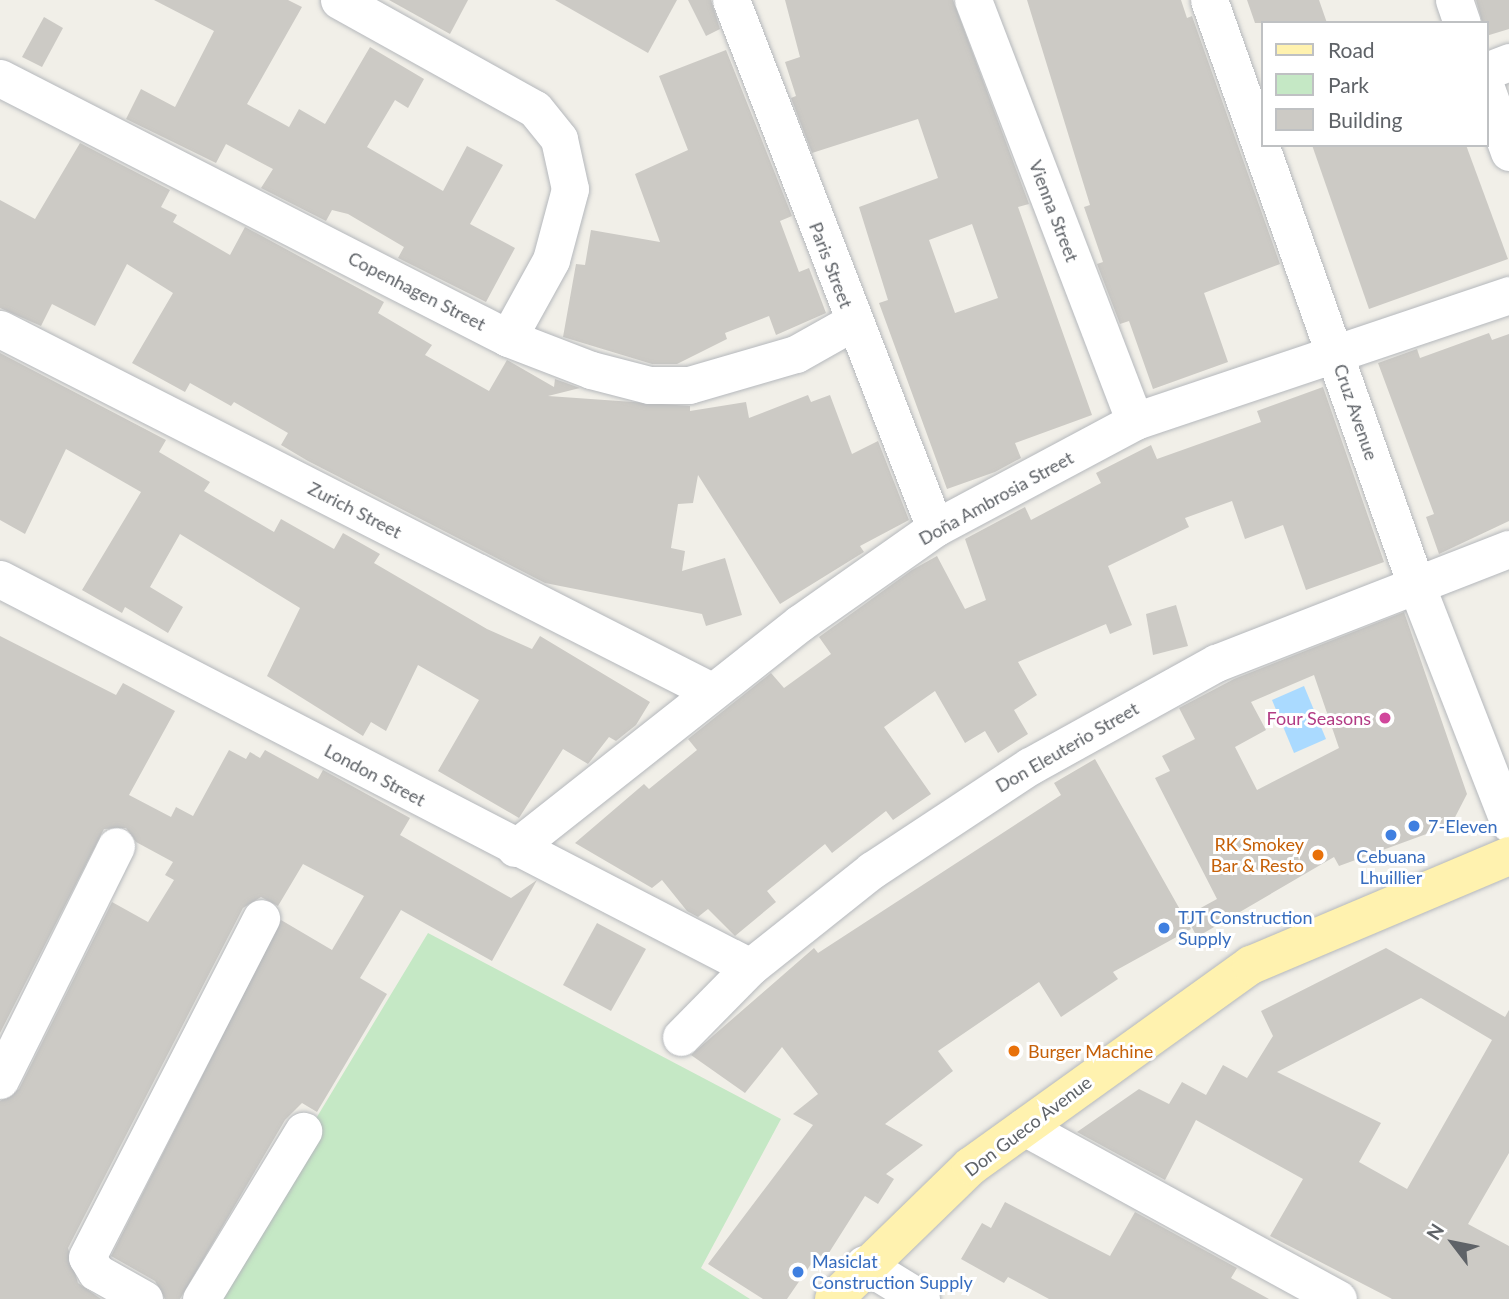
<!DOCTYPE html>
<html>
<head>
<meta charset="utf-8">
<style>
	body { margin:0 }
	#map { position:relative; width:1509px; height:1299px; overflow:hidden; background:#f1efe8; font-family:Lato,sans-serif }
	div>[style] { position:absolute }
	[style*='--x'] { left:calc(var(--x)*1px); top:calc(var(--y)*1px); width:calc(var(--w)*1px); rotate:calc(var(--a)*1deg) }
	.green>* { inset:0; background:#c5e8c5 }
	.water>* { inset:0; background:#aadaff }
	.building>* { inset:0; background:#cccac5 }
	.roads { filter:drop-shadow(0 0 2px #b5b8bc) drop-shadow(0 0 2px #b5b8bc) }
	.minor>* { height:37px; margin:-18.5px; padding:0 18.5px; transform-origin:18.5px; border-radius:18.5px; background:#fff }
	.major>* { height:38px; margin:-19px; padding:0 19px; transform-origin:19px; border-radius:19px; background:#fff2af }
	.dots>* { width:19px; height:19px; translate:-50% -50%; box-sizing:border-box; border:4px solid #fff; border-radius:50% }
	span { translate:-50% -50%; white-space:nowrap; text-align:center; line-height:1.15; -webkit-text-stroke:6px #fff; paint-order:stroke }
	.street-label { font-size:18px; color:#5f6368 }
	.hotel-label { font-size:18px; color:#b23c85 }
	.right { translate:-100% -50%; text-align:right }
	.shop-label { font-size:18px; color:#366cbe }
	.left { translate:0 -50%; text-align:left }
	.food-label { font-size:18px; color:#c56008 }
	.legend { position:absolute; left:1261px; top:21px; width:228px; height:126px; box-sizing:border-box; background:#fff; border:2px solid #bfc1c3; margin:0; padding:9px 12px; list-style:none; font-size:21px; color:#5f6368 }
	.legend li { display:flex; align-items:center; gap:14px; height:35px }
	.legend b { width:35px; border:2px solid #bfc1c3 }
	.north { position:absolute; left:1418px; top:1208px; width:70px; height:70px; -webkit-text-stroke:5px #fff; paint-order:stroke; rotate:302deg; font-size:19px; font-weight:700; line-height:28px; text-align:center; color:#5f6368 }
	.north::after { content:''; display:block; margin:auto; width:24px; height:32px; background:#5f6368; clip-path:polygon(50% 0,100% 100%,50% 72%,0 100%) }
</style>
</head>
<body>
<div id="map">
	<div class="green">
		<i style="clip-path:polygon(428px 933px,781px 1119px,701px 1268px,750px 1299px,207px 1299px)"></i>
	</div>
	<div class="water">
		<i style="clip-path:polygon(1304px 686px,1326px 739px,1294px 753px,1272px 700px)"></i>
	</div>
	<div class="building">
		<i style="clip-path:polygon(154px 0,288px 0,302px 7px,247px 104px,289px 127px,299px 109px,325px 124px,370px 47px,424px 79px,408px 108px,395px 100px,367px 147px,443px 191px,467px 146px,503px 165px,470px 224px,515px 248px,486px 302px,398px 258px,404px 247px,348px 214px,332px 210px,326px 221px,261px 188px,273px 169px,226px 144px,216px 163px,126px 119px,141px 89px,175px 107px,214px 31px)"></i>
		<i style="clip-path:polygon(389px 0,468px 0,450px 34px)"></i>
		<i style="clip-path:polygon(555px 0,677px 0,648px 53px)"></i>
		<i style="clip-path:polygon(688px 0,711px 0,720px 29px,706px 36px)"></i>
		<i style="clip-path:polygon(evenodd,785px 0,953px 0,1029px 204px,1018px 207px,1092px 415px,1015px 443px,1021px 458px,995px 472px,947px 489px,879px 303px,888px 300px,859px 207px,938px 178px,918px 119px,812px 153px,791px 98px,796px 96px,785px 62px,800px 57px,785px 0,972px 224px,998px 298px,955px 313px,929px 240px,972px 224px)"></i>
		<i style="clip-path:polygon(1027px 0,1181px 0,1187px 18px,1192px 16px,1280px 264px,1204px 293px,1228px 362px,1153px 389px,1129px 321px,1120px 324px,1097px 264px,1103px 262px,1084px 207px,1090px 205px)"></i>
		<i style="clip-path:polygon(1247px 0,1319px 0,1327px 23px,1255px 23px)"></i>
		<i style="clip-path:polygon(1476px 0,1509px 0,1509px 29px,1486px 36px)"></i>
		<i style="clip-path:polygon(44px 17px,63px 28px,42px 67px,22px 57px)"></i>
		<i style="clip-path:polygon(726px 50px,792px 216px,780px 221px,799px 272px,809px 268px,826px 313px,776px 335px,769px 316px,725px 333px,727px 339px,677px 364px,652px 364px,563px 337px,576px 264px,585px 265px,591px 230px,660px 242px,635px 174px,688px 150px,659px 76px)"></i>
		<i style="clip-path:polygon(80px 143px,170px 190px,161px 207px,177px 215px,173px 222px,230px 255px,245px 227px,384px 302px,378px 313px,432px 345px,425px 355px,489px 391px,507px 360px,554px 387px,555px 379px,580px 388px,548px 396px,690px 406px,690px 411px,746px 402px,749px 418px,808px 395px,811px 402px,830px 395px,852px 454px,878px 441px,909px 520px,860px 546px,864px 552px,780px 604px,698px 475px,693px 503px,678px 504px,671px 548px,685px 551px,682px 571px,725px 558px,742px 615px,706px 626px,702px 614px,545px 583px,308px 461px,281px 445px,288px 433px,234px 402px,231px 406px,190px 383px,185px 392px,132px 363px,173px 293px,127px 264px,95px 326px,52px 304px,41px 326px,0 308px,0 200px,35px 219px)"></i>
		<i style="clip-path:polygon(1312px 145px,1466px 145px,1508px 259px,1369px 309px)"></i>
		<i style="clip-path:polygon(1489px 333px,1492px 340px,1509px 334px,1509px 521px,1439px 554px,1426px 517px,1434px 514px,1378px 363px,1417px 349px,1420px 358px)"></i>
		<i style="clip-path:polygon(0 353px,166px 440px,159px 452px,210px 482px,204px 491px,274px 532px,281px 519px,334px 549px,343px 533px,380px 554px,374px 563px,487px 629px,532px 649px,540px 636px,650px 702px,636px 725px,616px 741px,609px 737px,588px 764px,563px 749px,519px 818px,438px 771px,479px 700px,418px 665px,386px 731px,371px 722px,363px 736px,267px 676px,300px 608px,180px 534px,150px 587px,183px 607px,168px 633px,125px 607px,122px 613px,82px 590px,141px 492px,66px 449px,25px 534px,0 520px)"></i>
		<i style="clip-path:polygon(1323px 387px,1384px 562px,1306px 590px,1283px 525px,1245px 539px,1232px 501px,1185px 518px,1189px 527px,1108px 566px,1132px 625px,1110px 634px,1106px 624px,1018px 662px,1037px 695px,1014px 710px,1028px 734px,998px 753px,985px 731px,965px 743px,935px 691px,884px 727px,931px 794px,893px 820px,886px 811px,832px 853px,825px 844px,767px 891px,776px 902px,735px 936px,708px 909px,698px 917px,687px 911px,662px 880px,652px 888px,575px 843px,644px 784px,649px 789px,697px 750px,688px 739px,771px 673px,784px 688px,831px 654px,819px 637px,912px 570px,937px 556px,965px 609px,986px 600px,965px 539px,1025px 507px,1031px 520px,1101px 483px,1096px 473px,1151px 445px,1157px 459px,1261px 422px,1257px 411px)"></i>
		<i style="clip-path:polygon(1176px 605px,1188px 646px,1153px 655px,1146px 614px)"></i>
		<i style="clip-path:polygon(evenodd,1404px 612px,1467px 794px,1451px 825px,1339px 866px,1334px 857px,1197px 937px,1186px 916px,1217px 899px,1155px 778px,1170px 771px,1162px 756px,1195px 739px,1179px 708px,1234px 679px,1404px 612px,1314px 675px,1339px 748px,1257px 790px,1235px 747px,1266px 730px,1251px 702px,1314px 675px)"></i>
		<i style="clip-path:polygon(0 636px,116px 695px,123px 683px,175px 711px,129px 795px,171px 817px,176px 807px,193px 816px,229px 750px,246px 759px,250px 752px,260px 758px,265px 750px,318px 779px,323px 770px,410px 818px,400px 835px,511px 898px,537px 880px,492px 961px,401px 910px,360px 978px,387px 994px,317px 1112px,302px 1103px,285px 1120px,180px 1299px,165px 1299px,155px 1281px,111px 1256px,281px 920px,332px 950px,364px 896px,303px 864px,278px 906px,261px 897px,243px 908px,68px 1248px,78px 1283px,101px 1299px,0 1299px,0 1101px,19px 1089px,112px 902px,148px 922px,174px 880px,165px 875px,173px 862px,136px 842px,126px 828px,104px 829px,0 1033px)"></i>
		<i style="clip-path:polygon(1095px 759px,1191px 929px,1113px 972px,1118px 979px,1061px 1017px,1039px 982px,938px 1051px,953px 1071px,885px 1124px,923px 1145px,886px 1174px,894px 1179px,878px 1204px,865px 1196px,825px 1259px,818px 1254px,787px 1299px,763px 1299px,708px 1264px,813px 1125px,793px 1114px,818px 1094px,782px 1047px,745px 1093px,691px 1055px,814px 948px,818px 953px,1061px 795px,1054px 783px)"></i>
		<i style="clip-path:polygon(597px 923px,646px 949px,611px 1011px,563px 985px)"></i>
		<i style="clip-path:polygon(evenodd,1386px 948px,1505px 1017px,1509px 1010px,1509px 1153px,1468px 1224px,1509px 1246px,1509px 1299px,1392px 1299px,1270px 1236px,1303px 1179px,1196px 1120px,1165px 1180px,1077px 1132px,1139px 1089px,1169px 1104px,1182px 1082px,1206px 1095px,1223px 1065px,1247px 1078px,1273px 1036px,1261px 1011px,1386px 948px,1421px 998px,1492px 1040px,1407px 1189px,1359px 1162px,1381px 1123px,1277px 1072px,1421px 998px)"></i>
		<i style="clip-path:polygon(1005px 1202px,1110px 1256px,1135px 1212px,1237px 1268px,1231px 1278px,1269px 1299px,1049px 1299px,1008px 1277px,1004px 1283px,961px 1259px,982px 1223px,991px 1228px)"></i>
	</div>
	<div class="roads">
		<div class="minor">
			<i style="--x:339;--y:0;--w:224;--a:29.1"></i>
			<i style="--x:535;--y:109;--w:38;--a:51"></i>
			<i style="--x:559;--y:139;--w:51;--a:77.6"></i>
			<i style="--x:570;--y:189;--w:73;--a:105"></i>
			<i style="--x:551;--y:260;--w:89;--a:118.9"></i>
			<i style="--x:731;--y:0;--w:566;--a:68.88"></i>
			<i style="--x:973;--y:0;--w:451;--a:69"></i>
			<i style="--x:1209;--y:0;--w:617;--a:70.51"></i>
			<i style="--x:1415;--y:582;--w:259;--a:68.7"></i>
			<i style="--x:1454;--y:0;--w:24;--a:71"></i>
			<i style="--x:1486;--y:71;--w:25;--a:-21"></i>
			<i style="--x:0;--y:78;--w:571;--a:27.1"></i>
			<i style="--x:508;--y:338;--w:89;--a:21.1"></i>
			<i style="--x:591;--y:370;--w:60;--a:14.5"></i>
			<i style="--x:649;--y:385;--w:40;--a:0"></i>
			<i style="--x:689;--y:385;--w:111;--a:-16.2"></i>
			<i style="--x:796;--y:354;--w:65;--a:-29.3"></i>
			<i style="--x:1486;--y:88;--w:68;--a:70.2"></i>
			<i style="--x:0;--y:329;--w:798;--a:26.98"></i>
			<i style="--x:0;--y:579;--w:844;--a:27.35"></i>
			<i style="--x:515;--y:848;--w:363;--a:-38.3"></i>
			<i style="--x:800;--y:623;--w:165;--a:-35.1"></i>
			<i style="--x:935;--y:528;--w:227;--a:-28.1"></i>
			<i style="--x:1135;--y:421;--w:395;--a:-18.6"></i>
			<i style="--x:681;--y:1037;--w:98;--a:-45.4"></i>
			<i style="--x:750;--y:967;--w:156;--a:-38.5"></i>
			<i style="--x:872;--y:870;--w:189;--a:-33.4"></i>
			<i style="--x:1030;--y:766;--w:213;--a:-29"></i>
			<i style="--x:1216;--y:663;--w:314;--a:-21.3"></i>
			<i style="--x:0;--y:1080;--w:261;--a:-63.6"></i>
			<i style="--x:1024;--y:1127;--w:358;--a:28.7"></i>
			<i style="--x:864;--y:1264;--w:67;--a:31.6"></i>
			<i style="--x:144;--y:1299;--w:55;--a:-150.6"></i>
			<i style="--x:96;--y:1272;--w:17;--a:-121"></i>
			<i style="--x:87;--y:1257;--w:381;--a:-62.8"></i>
			<i style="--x:201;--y:1299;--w:197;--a:-58.7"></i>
		</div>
		<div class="major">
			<i style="--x:834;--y:1299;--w:191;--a:-44.2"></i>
			<i style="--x:971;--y:1166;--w:345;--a:-35.7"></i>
			<i style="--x:1251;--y:965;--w:280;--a:-22.9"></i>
		</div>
	</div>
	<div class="dots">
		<i style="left:1385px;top:718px;background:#d1479c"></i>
		<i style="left:1414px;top:826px;background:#3f7fe0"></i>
		<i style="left:1391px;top:835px;background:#3f7fe0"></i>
		<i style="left:1318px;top:855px;background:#e8710a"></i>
		<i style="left:1164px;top:928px;background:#3f7fe0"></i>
		<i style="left:1014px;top:1051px;background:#e8710a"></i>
		<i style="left:798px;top:1272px;background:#3f7fe0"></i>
	</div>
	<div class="street-label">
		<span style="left:1054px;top:211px;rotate:69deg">Vienna Street</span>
		<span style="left:831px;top:265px;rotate:69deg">Paris Street</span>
		<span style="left:417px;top:291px;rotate:27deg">Copenhagen Street</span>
		<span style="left:1356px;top:412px;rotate:71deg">Cruz Avenue</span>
		<span style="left:996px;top:498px;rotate:-29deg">Doña Ambrosia Street</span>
		<span style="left:355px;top:510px;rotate:27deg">Zurich Street</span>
		<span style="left:1067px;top:747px;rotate:-30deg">Don Eleuterio Street</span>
		<span style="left:375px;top:775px;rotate:28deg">London Street</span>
		<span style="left:1028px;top:1126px;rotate:-37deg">Don Gueco Avenue</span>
	</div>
	<div class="hotel-label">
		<span class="right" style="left:1371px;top:718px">Four Seasons</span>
	</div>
	<div class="shop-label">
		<span class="left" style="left:1428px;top:826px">7-Eleven</span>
		<span style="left:1391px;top:867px">Cebuana<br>Lhuillier</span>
		<span class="left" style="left:1178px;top:928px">TJT Construction<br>Supply</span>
		<span class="left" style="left:812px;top:1272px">Masiclat<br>Construction Supply</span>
	</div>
	<div class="food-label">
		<span class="right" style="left:1304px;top:855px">RK Smokey<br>Bar &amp; Resto</span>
		<span class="left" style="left:1028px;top:1051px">Burger Machine</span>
	</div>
	<ul class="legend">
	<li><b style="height:9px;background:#fff2af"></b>Road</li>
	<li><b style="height:19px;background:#c5e8c5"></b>Park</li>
	<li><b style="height:19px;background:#cccac5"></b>Building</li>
	</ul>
	<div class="north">N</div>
</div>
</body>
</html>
